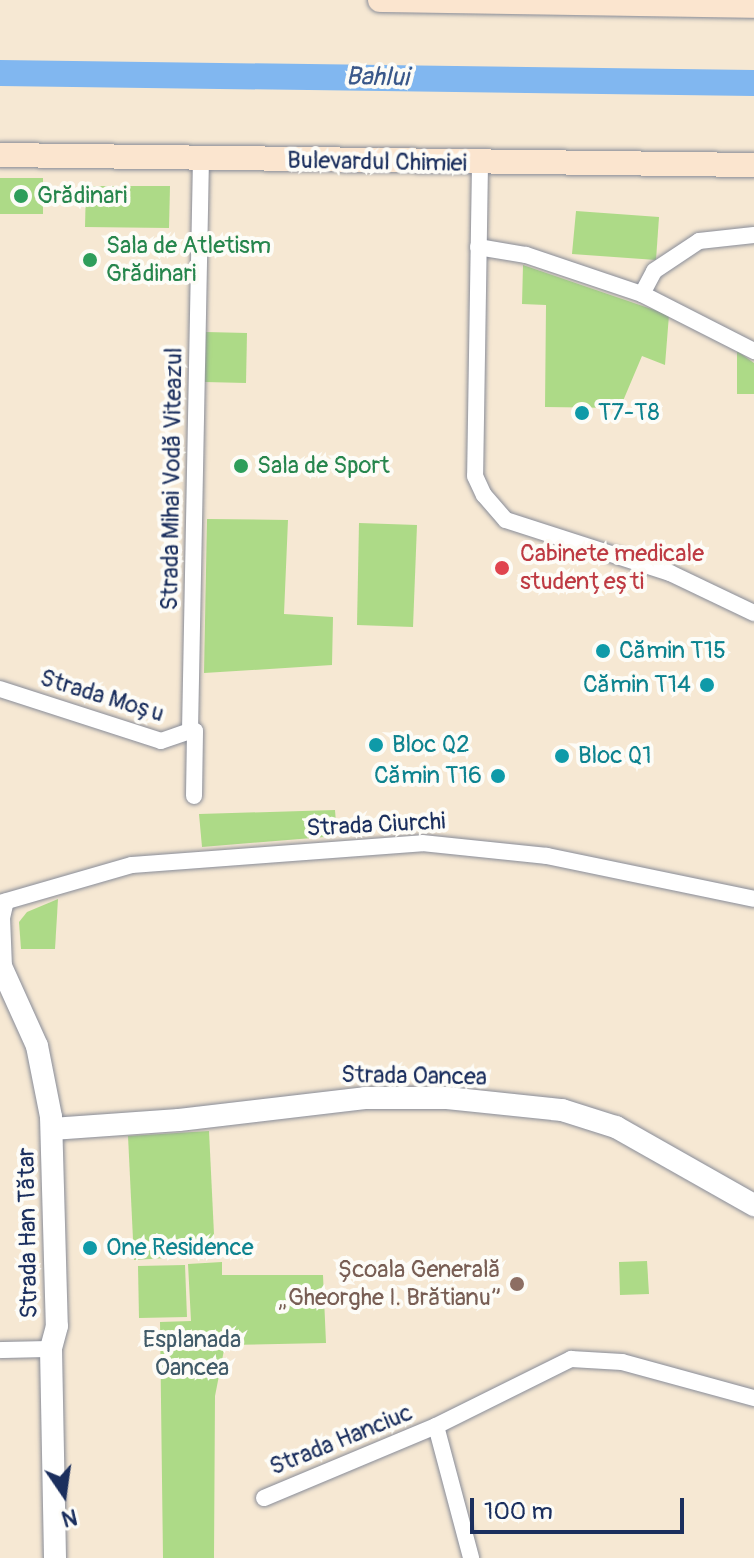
<!DOCTYPE html>
<html>
<head>
<meta charset="utf-8">
<style>
	body { margin:0 }
	#map { position:relative; width:754px; height:1558px; overflow:hidden; background:#f6e8d3; font-family:Pangolin,sans-serif }
	div>[style] { position:absolute }
	[style*='--x'] { left:calc(var(--x)*1px); top:calc(var(--y)*1px); width:calc(var(--w)*1px); rotate:calc(var(--a)*1deg) }
	.green>* { inset:0; background:#adda87 }
	.river>* { height:26px; margin:-13px; padding:0 13px; transform-origin:13px; border-radius:13px; background:#81b7f0 }
	.roads { filter:drop-shadow(0 0 2px #888c98) drop-shadow(0 0 2px #888c98) }
	.minor>* { height:16px; margin:-8px; padding:0 8px; transform-origin:8px; border-radius:8px; background:#fff }
	.tertiary>* { height:22px; margin:-11px; padding:0 11px; transform-origin:11px; border-radius:11px; background:#fff }
	.secondary>* { height:24px; margin:-12px; padding:0 12px; transform-origin:12px; border-radius:12px; background:#fbe5cf }
	.dots>* { width:22px; height:22px; translate:-50% -50%; box-sizing:border-box; border:4px solid #fdfcf7; border-radius:50% }
	span { translate:-50% -50%; white-space:nowrap; text-align:center; line-height:1.15; -webkit-text-stroke:8px #fdfcf7; paint-order:stroke }
	.street-label { font-size:24px; color:#1b2f5e }
	.leisure-label { font-size:24px; color:#27864d }
	.left { translate:0 -50%; text-align:left }
	.culture-label { font-size:24px; color:#0d838f }
	.right { translate:-100% -50%; text-align:right }
	.health-label { font-size:24px; color:#be3a42 }
	.education-label { font-size:24px; color:#785e54 }
	.park-label { font-size:24px; color:#405a68 }
	.water-label { font-size:26px; color:#3a588a; font-style:italic }
	.north { position:absolute; left:24px; top:1454px; width:80px; height:80px; -webkit-text-stroke:6px #fdfcf7; paint-order:stroke; rotate:167deg; font-size:22px; font-weight:700; line-height:32px; text-align:center; color:#1b2f5e }
	.north::after { content:''; display:block; margin:auto; width:28px; height:36px; background:#1b2f5e; clip-path:polygon(50% 0,100% 100%,50% 72%,0 100%) }
	.scale { position:absolute; left:470px; top:1498px; width:214px; height:36px; box-sizing:border-box; border:4px solid #1b2f5e; border-top:0; padding-left:10px; font-size:24px; line-height:28px; white-space:nowrap; color:#1b2f5e; -webkit-text-stroke:6px #fdfcf7; paint-order:stroke }
</style>
</head>
<body>
<div id="map">
	<div class="green">
		<i style="clip-path:polygon(0 178px,43px 178px,43px 214px,0 214px)"></i>
		<i style="clip-path:polygon(86px 186px,170px 186px,169px 228px,85px 227px)"></i>
		<i style="clip-path:polygon(576px 211px,659px 217px,656px 260px,572px 254px)"></i>
		<i style="clip-path:polygon(523px 265px,669px 315px,665px 365px,642px 356px,620px 408px,545px 407px,546px 305px,522px 304px)"></i>
		<i style="clip-path:polygon(206px 332px,247px 333px,246px 383px,205px 382px)"></i>
		<i style="clip-path:polygon(737px 351px,754px 363px,754px 394px,737px 394px)"></i>
		<i style="clip-path:polygon(207px 519px,288px 520px,284px 614px,333px 617px,332px 665px,204px 673px)"></i>
		<i style="clip-path:polygon(359px 523px,417px 525px,413px 627px,357px 625px)"></i>
		<i style="clip-path:polygon(335px 810px,337px 836px,202px 847px,199px 814px)"></i>
		<i style="clip-path:polygon(58px 899px,55px 949px,21px 949px,19px 922px,27px 912px)"></i>
		<i style="clip-path:polygon(209px 1131px,215px 1255px,134px 1260px,128px 1136px)"></i>
		<i style="clip-path:polygon(647px 1261px,649px 1294px,620px 1295px,619px 1262px)"></i>
		<i style="clip-path:polygon(222px 1262px,222px 1275px,323px 1275px,326px 1343px,225px 1345px,215px 1396px,214px 1558px,163px 1558px,160px 1322px,191px 1321px,188px 1264px)"></i>
		<i style="clip-path:polygon(185px 1265px,187px 1317px,139px 1318px,138px 1266px)"></i>
	</div>
	<div class="river">
		<i style="--x:0;--y:73;--w:754;--a:0.76"></i>
	</div>
	<div class="roads">
		<div class="minor">
			<i style="--x:480;--y:164;--w:312;--a:90.9"></i>
			<i style="--x:475;--y:476;--w:21;--a:65"></i>
			<i style="--x:484;--y:495;--w:33;--a:49"></i>
			<i style="--x:506;--y:520;--w:172;--a:17.9"></i>
			<i style="--x:670;--y:573;--w:93;--a:25.5"></i>
			<i style="--x:478;--y:247;--w:49;--a:9.5"></i>
			<i style="--x:526;--y:255;--w:122;--a:18.6"></i>
			<i style="--x:642;--y:294;--w:126;--a:27"></i>
			<i style="--x:642;--y:294;--w:26;--a:-62"></i>
			<i style="--x:654;--y:271;--w:54;--a:-33.7"></i>
			<i style="--x:699;--y:241;--w:55;--a:-6.2"></i>
			<i style="--x:0;--y:689;--w:169;--a:17.9"></i>
			<i style="--x:161;--y:741;--w:31;--a:-19"></i>
			<i style="--x:194;--y:796;--w:65;--a:-89.1"></i>
			<i style="--x:195;--y:731;--w:5;--a:180"></i>
			<i style="--x:190;--y:731;--w:573;--a:-88.9"></i>
			<i style="--x:0;--y:903;--w:137;--a:-16.1"></i>
			<i style="--x:132;--y:865;--w:291;--a:-4.3"></i>
			<i style="--x:422;--y:843;--w:126;--a:5.9"></i>
			<i style="--x:547;--y:856;--w:211;--a:11.7"></i>
			<i style="--x:4;--y:967;--w:49;--a:-92.3"></i>
			<i style="--x:2;--y:918;--w:17;--a:-77"></i>
			<i style="--x:0;--y:1350;--w:51;--a:-1.1"></i>
			<i style="--x:436;--y:1426;--w:137;--a:75.1"></i>
			<i style="--x:264;--y:1498;--w:186;--a:-22.7"></i>
			<i style="--x:436;--y:1426;--w:151;--a:-26.4"></i>
			<i style="--x:571;--y:1359;--w:51;--a:3.4"></i>
			<i style="--x:622;--y:1362;--w:137;--a:15.3"></i>
		</div>
		<div class="tertiary">
			<i style="--x:0;--y:964;--w:90;--a:65.7"></i>
			<i style="--x:37;--y:1046;--w:72;--a:78.8"></i>
			<i style="--x:51;--y:1117;--w:209;--a:88.4"></i>
			<i style="--x:57;--y:1326;--w:24;--a:105"></i>
			<i style="--x:51;--y:1349;--w:209;--a:88.9"></i>
			<i style="--x:52;--y:1129;--w:127;--a:-4.1"></i>
			<i style="--x:179;--y:1120;--w:187;--a:-6.7"></i>
			<i style="--x:365;--y:1098;--w:82;--a:0"></i>
			<i style="--x:447;--y:1098;--w:116;--a:6"></i>
			<i style="--x:562;--y:1110;--w:57;--a:17.5"></i>
			<i style="--x:616;--y:1127;--w:159;--a:29.5"></i>
		</div>
		<div class="secondary">
			<i style="--x:380;--y:0;--w:374;--a:0.9"></i>
			<i style="--x:0;--y:155;--w:754;--a:0.76"></i>
		</div>
	</div>
	<div class="dots">
		<i style="left:21px;top:196px;background:#2e9e5b"></i>
		<i style="left:90px;top:260px;background:#2e9e5b"></i>
		<i style="left:582px;top:413px;background:#0f9aa8"></i>
		<i style="left:241px;top:466px;background:#2e9e5b"></i>
		<i style="left:502px;top:568px;background:#e0444e"></i>
		<i style="left:603px;top:651px;background:#0f9aa8"></i>
		<i style="left:707px;top:685px;background:#0f9aa8"></i>
		<i style="left:376px;top:745px;background:#0f9aa8"></i>
		<i style="left:562px;top:756px;background:#0f9aa8"></i>
		<i style="left:498px;top:776px;background:#0f9aa8"></i>
		<i style="left:90px;top:1248px;background:#0f9aa8"></i>
		<i style="left:517px;top:1284px;background:#8d6e63"></i>
	</div>
	<div class="street-label">
		<span style="left:377px;top:162px;rotate:1deg">Bulevardul Chimiei</span>
		<span style="left:172px;top:479px;rotate:-89deg">Strada Mihai Vodă Viteazul</span>
		<span style="left:102px;top:696px;rotate:17deg">Strada Moșu</span>
		<span style="left:376px;top:825px;rotate:-3deg">Strada Ciurchi</span>
		<span style="left:414px;top:1076px;rotate:1deg">Strada Oancea</span>
		<span style="left:28px;top:1233px;rotate:-91deg">Strada Han Tătar</span>
		<span style="left:341px;top:1440px;rotate:-22deg">Strada Hanciuc</span>
	</div>
	<div class="leisure-label">
		<span class="left" style="left:37px;top:196px">Grădinari</span>
		<span class="left" style="left:106px;top:260px">Sala de Atletism<br>Grădinari</span>
		<span class="left" style="left:257px;top:466px">Sala de Sport</span>
	</div>
	<div class="culture-label">
		<span class="left" style="left:598px;top:413px">T7-T8</span>
		<span class="left" style="left:619px;top:651px">Cămin T15</span>
		<span class="right" style="left:691px;top:685px">Cămin T14</span>
		<span class="left" style="left:392px;top:745px">Bloc Q2</span>
		<span class="left" style="left:578px;top:756px">Bloc Q1</span>
		<span class="right" style="left:482px;top:776px">Cămin T16</span>
		<span class="left" style="left:106px;top:1248px">One Residence</span>
	</div>
	<div class="health-label">
		<span class="left" style="left:520px;top:568px">Cabinete medicale<br>studențești</span>
	</div>
	<div class="education-label">
		<span class="right" style="left:501px;top:1284px">Școala Generală<br>„Gheorghe I. Brătianu”</span>
	</div>
	<div class="park-label">
		<span style="left:192px;top:1354px">Esplanada<br>Oancea</span>
	</div>
	<div class="water-label">
		<span style="left:377px;top:78px;rotate:1deg">Bahlui</span>
	</div>
	<div class="north">N</div>
	<div class="scale">100 m</div>
</div>
</body>
</html>
